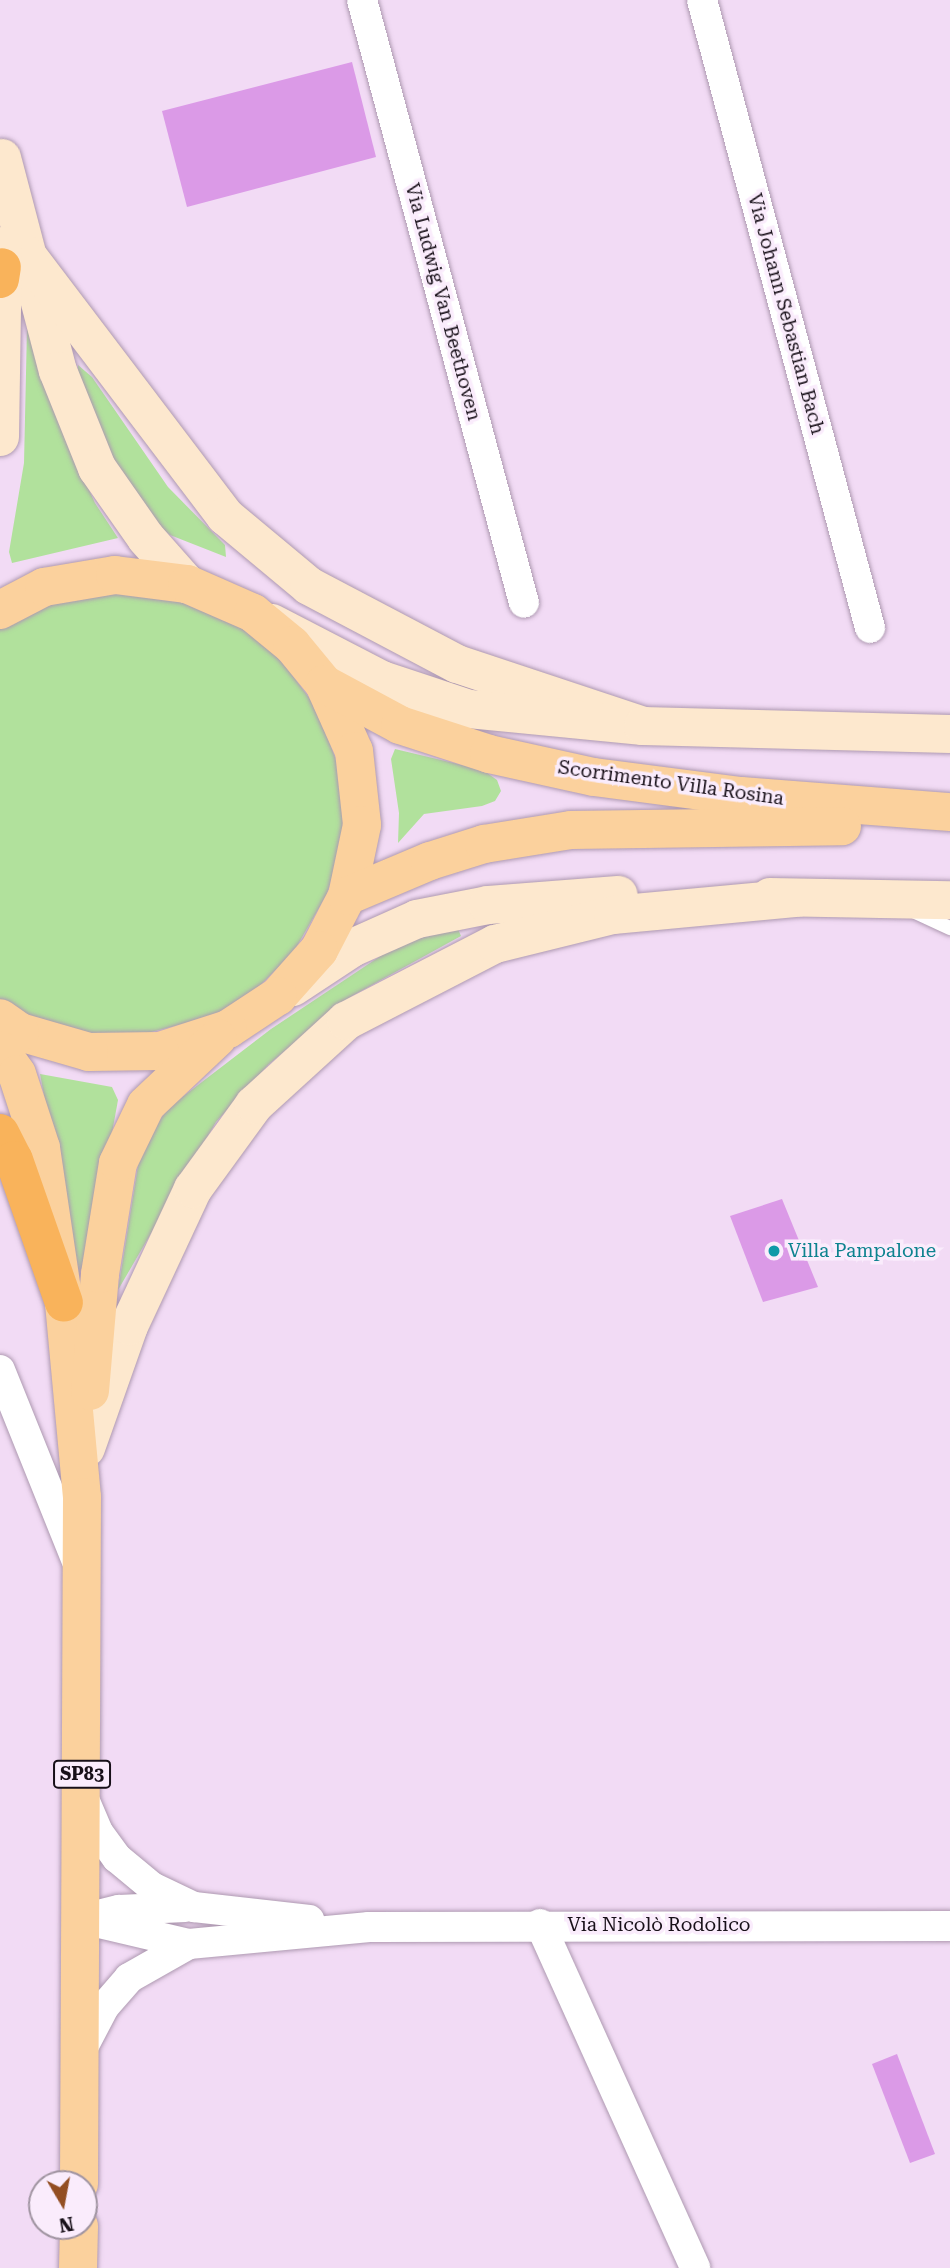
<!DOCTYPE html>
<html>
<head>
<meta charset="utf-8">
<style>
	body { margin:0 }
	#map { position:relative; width:950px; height:2268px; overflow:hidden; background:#f2dbf5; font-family:"Roboto Serif",serif }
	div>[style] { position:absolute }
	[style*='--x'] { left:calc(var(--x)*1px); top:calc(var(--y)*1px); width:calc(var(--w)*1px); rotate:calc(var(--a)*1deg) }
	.green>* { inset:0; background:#b1e19c }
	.building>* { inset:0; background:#db9ae7 }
	.roads { filter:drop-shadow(0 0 2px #ae99b1) drop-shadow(0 0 2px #ae99b1) }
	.lane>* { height:14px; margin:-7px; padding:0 7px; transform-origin:7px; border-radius:7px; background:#fff }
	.street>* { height:30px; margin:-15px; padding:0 15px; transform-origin:15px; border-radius:15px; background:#fff }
	.secondary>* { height:38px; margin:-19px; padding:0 19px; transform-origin:19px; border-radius:19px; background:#fde8ce }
	.primary>* { height:38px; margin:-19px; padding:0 19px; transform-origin:19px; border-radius:19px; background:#fbd19d }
	.highway>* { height:38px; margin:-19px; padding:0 19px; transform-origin:19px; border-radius:19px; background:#f9b35b }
	.dots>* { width:19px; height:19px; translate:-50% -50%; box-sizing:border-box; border:4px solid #faecfc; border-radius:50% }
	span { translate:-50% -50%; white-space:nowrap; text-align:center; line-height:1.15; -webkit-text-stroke:7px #faecfc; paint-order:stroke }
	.shield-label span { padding:2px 5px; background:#faecfc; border:2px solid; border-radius:5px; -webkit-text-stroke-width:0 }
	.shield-label { font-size:18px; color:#181019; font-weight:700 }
	.street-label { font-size:19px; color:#181019 }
	.culture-label { font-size:19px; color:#0d838f }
	.left { translate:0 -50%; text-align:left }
	.north { position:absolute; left:28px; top:2170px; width:70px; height:70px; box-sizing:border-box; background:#faecfc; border:2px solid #a094a1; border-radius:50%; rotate:170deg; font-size:19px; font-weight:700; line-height:28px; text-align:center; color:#181019 }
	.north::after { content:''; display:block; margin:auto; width:24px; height:32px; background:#934e22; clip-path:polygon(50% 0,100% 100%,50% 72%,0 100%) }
</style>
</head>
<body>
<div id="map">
	<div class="green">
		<i style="clip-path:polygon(27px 328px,63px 433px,95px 503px,118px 538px,12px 563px,9px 552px,24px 463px)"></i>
		<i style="clip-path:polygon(78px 365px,92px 377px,168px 487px,225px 545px,226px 557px,170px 535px,145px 514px,122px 479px,78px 378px)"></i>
		<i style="clip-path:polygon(125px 592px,184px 602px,234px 622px,276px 653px,318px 710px,338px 766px,345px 834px,327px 894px,293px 953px,243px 1002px,215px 1016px,135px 1036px,86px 1034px,30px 1016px,0 1000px,0 624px,65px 598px)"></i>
		<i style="clip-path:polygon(395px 749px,483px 770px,497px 780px,501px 791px,495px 801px,482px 806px,424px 814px,398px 843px,399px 813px,391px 759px)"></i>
		<i style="clip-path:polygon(458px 929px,461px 936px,352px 996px,269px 1064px,216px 1122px,118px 1290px,141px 1147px,168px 1108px,271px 1029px,400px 943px)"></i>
		<i style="clip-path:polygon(40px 1074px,112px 1087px,118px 1100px,91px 1249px,78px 1276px)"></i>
	</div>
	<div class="building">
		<i style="clip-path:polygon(352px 62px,376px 157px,187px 207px,162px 111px)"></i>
		<i style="clip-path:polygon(782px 1199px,818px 1287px,763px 1302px,730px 1216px)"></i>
		<i style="clip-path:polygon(897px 2054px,935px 2154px,910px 2163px,872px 2064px)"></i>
	</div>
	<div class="roads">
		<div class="lane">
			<i style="--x:913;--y:911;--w:41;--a:24.7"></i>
		</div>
		<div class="street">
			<i style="--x:362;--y:0;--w:624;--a:74.96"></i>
			<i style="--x:702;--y:0;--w:650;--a:75.02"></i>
			<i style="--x:0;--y:1370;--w:209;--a:68.1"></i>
			<i style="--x:84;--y:1799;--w:36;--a:67"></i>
			<i style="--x:98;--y:1832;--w:32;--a:54"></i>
			<i style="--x:117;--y:1858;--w:45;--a:39.6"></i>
			<i style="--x:152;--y:1887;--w:47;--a:25.5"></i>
			<i style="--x:194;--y:1907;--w:116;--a:6.4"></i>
			<i style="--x:82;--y:1919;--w:38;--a:-14"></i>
			<i style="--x:119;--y:1910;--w:66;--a:-2.6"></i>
			<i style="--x:82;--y:1919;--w:110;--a:13.2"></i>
			<i style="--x:540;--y:1924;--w:377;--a:65.7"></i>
			<i style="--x:81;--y:2051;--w:50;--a:-62.4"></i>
			<i style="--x:104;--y:2007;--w:38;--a:-49"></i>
			<i style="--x:129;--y:1978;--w:69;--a:-29.5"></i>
			<i style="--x:189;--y:1944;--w:181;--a:-5.4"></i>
			<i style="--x:369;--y:1927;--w:581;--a:-0.1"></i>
		</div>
		<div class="secondary">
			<i style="--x:2;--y:158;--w:220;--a:75.3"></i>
			<i style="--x:58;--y:371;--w:105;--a:68.1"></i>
			<i style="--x:97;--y:468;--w:85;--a:55"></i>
			<i style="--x:146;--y:538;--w:62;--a:48.3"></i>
			<i style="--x:27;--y:255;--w:328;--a:52.8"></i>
			<i style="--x:225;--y:516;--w:109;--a:39.8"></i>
			<i style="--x:309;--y:586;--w:167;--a:27.8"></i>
			<i style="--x:457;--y:664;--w:196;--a:18.4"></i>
			<i style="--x:0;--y:437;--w:191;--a:-89.1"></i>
			<i style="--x:272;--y:623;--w:124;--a:27.4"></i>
			<i style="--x:382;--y:680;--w:92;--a:18.4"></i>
			<i style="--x:469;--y:709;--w:175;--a:5.6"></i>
			<i style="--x:643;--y:726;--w:307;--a:1.5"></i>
			<i style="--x:770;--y:897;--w:180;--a:1"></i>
			<i style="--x:293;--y:987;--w:71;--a:-33.5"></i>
			<i style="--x:352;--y:948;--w:71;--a:-24"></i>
			<i style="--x:417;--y:919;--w:72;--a:-11.2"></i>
			<i style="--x:488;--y:905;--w:131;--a:-4.4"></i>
			<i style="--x:86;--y:1448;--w:129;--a:-70.6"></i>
			<i style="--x:129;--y:1326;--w:151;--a:-65"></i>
			<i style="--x:193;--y:1189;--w:104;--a:-54"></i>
			<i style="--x:254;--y:1105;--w:125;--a:-42.4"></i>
			<i style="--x:346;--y:1021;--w:168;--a:-27.3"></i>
			<i style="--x:495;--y:944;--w:122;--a:-13.8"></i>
			<i style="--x:613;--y:915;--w:185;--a:-5.3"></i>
		</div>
		<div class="primary">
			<i style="--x:0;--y:610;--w:50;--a:-27.6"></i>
			<i style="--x:44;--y:587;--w:72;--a:-9.6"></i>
			<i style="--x:115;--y:575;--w:73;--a:7.1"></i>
			<i style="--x:187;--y:584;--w:72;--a:23.7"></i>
			<i style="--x:253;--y:613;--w:50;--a:39.4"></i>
			<i style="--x:292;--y:645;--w:50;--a:50.6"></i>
			<i style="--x:324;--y:684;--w:73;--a:65.9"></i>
			<i style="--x:354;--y:751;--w:74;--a:83.8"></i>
			<i style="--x:362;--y:825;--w:73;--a:101.9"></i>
			<i style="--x:347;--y:896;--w:61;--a:117.4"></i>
			<i style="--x:319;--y:950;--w:62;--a:131.7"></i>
			<i style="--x:278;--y:996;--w:60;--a:146.6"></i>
			<i style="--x:228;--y:1029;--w:71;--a:162.1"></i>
			<i style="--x:160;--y:1051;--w:71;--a:179.2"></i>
			<i style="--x:89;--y:1052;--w:72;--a:-163.8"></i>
			<i style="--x:20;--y:1032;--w:24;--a:-145"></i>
			<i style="--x:324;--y:684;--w:86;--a:28.3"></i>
			<i style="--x:400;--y:725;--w:94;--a:18"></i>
			<i style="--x:489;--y:754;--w:107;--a:12.4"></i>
			<i style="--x:594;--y:777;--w:148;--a:7.4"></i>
			<i style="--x:741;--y:796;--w:210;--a:4.4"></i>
			<i style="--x:347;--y:896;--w:90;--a:-22.9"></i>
			<i style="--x:430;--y:861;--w:57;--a:-17.5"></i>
			<i style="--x:484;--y:844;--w:88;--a:-9.1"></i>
			<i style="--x:571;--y:830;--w:271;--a:-0.8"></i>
			<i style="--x:0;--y:1050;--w:29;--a:55"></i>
			<i style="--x:17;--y:1074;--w:78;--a:72"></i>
			<i style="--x:41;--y:1148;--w:157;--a:81.6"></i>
			<i style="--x:64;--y:1303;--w:195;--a:84.7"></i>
			<i style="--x:82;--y:1497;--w:687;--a:90.25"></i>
			<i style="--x:90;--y:1391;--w:117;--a:-85.1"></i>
			<i style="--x:100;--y:1274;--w:112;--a:-80.8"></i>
			<i style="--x:118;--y:1163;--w:64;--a:-64.2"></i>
			<i style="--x:146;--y:1105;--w:98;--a:-43.3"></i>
			<i style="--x:78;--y:2268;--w:42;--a:-88.6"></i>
		</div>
		<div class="highway">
			<i style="--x:0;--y:279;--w:12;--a:-81"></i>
			<i style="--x:0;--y:1133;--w:30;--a:63"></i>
			<i style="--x:14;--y:1160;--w:151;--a:70.7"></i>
		</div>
	</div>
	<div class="dots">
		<i style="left:774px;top:1251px;background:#0f9aa8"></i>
	</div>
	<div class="shield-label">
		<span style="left:82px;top:1774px">SP83</span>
	</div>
	<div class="street-label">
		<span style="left:443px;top:302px;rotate:75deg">Via Ludwig Van Beethoven</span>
		<span style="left:786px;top:314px;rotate:75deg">Via Johann Sebastian Bach</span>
		<span style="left:671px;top:783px;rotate:8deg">Scorrimento Villa Rosina</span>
		<span style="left:659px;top:1925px">Via Nicolò Rodolico</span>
	</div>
	<div class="culture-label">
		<span class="left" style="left:788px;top:1251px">Villa Pampalone</span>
	</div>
	<div class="north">N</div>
</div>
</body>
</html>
